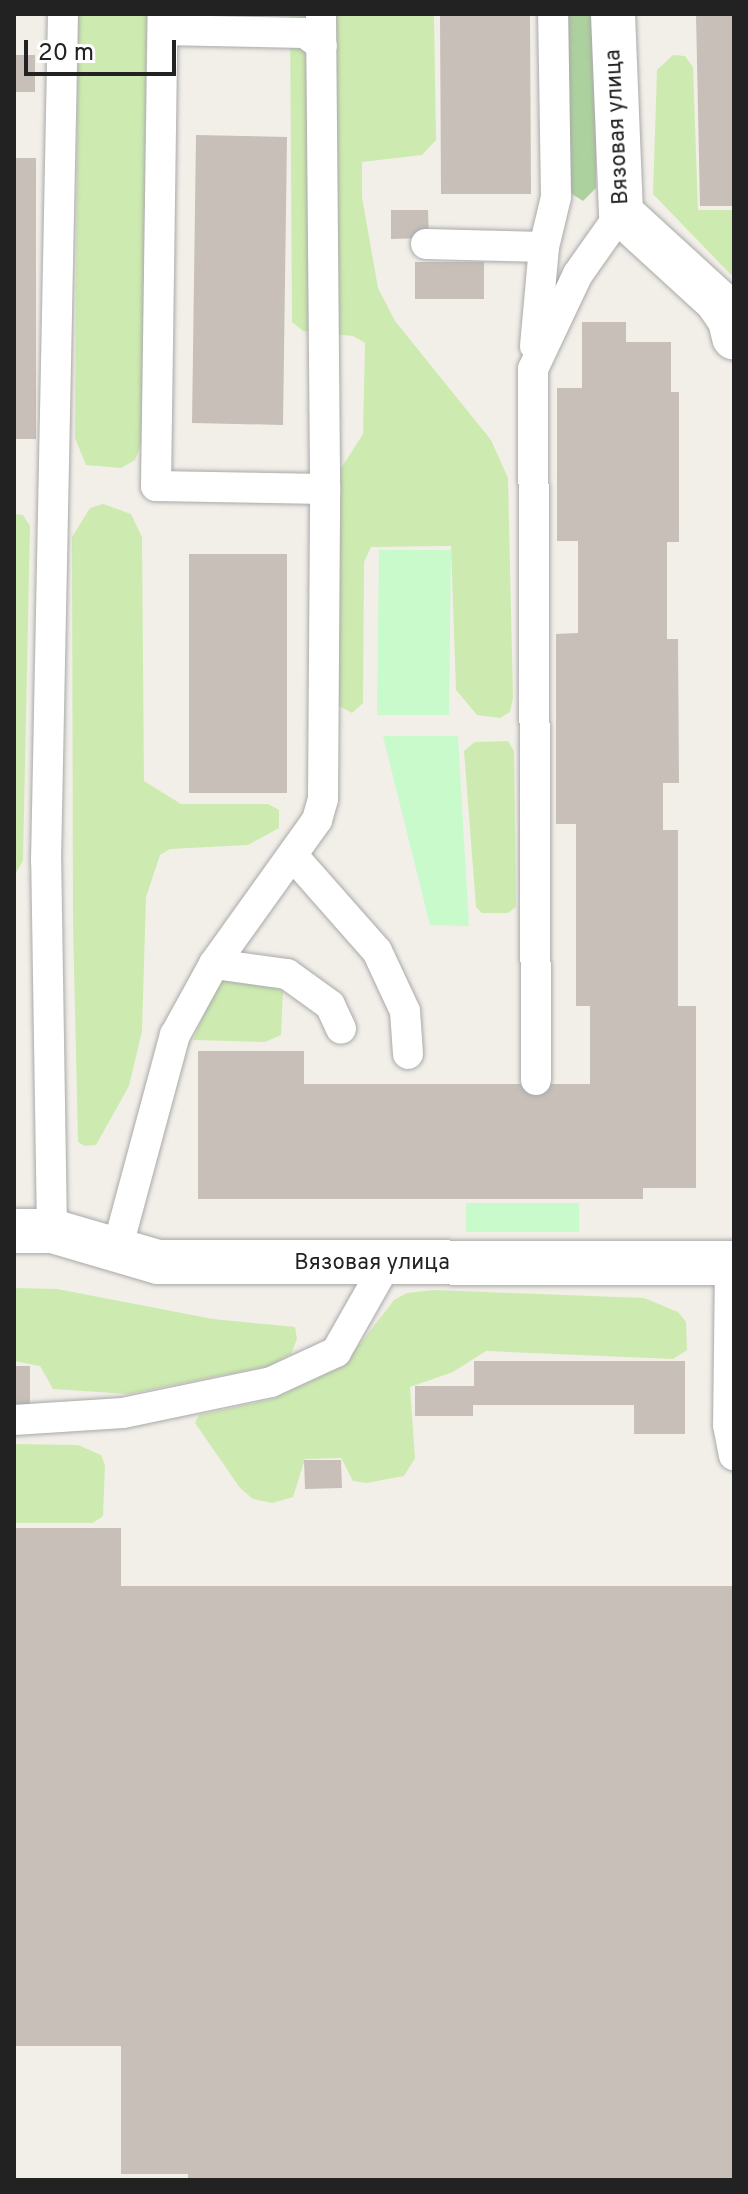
<!DOCTYPE html>
<html>
<head>
<meta charset="utf-8">
<style>
	body { margin:0 }
	#map { position:relative; width:748px; height:2194px; overflow:hidden; background:#f2efe9; font-family:Overpass,sans-serif }
	div>[style] { position:absolute }
	[style*='--x'] { left:calc(var(--x)*1px); top:calc(var(--y)*1px); width:calc(var(--w)*1px); rotate:calc(var(--a)*1deg) }
	.grass>* { inset:0; background:#cdebb0 }
	.forest>* { inset:0; background:#add19e }
	.park>* { inset:0; background:#c8facc }
	.building>* { inset:0; background:#c7bfb8 }
	.roads { filter:drop-shadow(0 0 2px #a9a9a9) drop-shadow(0 0 2px #a9a9a9) }
	.lane>* { height:30px; margin:-15px; padding:0 15px; transform-origin:15px; border-radius:15px; background:#fff }
	.street>* { height:44px; margin:-22px; padding:0 22px; transform-origin:22px; border-radius:22px; background:#fff }
	span { translate:-50% -50%; white-space:nowrap; text-align:center; line-height:1.15; -webkit-text-stroke:7px #fff; paint-order:stroke }
	.street-label { font-size:22px; color:#222 }
	.frame { position:absolute; inset:0; border:16px solid #222; pointer-events:none }
	.scale { position:absolute; left:24px; top:40px; width:152px; height:36px; box-sizing:border-box; border:4px solid #222; border-top:0; padding-left:10px; font-size:24px; line-height:28px; white-space:nowrap; color:#222; -webkit-text-stroke:6px #fff; paint-order:stroke }
</style>
</head>
<body>
<div id="map">
	<div class="grass">
		<i style="clip-path:polygon(78px 14px,147px 14px,142px 442px,135px 460px,121px 468px,86px 465px,75px 438px)"></i>
		<i style="clip-path:polygon(290px 14px,434px 14px,436px 140px,422px 155px,362px 162px,362px 197px,378px 288px,395px 321px,491px 440px,508px 478px,513px 698px,510px 712px,500px 718px,477px 715px,456px 690px,451px 546px,371px 547px,364px 562px,363px 703px,352px 713px,334px 703px,338px 473px,363px 434px,365px 343px,353px 336px,303px 331px,292px 322px)"></i>
		<i style="clip-path:polygon(673px 55px,685px 56px,693px 67px,698px 210px,734px 210px,734px 278px,653px 194px,657px 70px)"></i>
		<i style="clip-path:polygon(103px 504px,131px 514px,142px 537px,144px 781px,181px 804px,268px 804px,279px 810px,279px 828px,248px 845px,170px 849px,160px 855px,146px 897px,142px 1031px,129px 1086px,96px 1145px,85px 1146px,78px 1142px,73px 924px,72px 537px,90px 508px)"></i>
		<i style="clip-path:polygon(14px 514px,23px 515px,30px 526px,23px 861px,14px 876px)"></i>
		<i style="clip-path:polygon(508px 741px,514px 751px,516px 907px,508px 913px,482px 913px,476px 907px,464px 751px,475px 742px)"></i>
		<i style="clip-path:polygon(220px 976px,273px 985px,283px 992px,281px 1035px,265px 1042px,193px 1040px)"></i>
		<i style="clip-path:polygon(14px 1288px,57px 1289px,213px 1319px,295px 1327px,297px 1339px,291px 1354px,269px 1366px,128px 1394px,53px 1389px,40px 1366px,14px 1361px)"></i>
		<i style="clip-path:polygon(433px 1290px,644px 1298px,678px 1312px,686px 1322px,687px 1350px,673px 1359px,486px 1351px,453px 1372px,410px 1387px,415px 1458px,404px 1476px,366px 1483px,353px 1481px,341px 1458px,305px 1459px,293px 1497px,272px 1503px,253px 1499px,240px 1488px,195px 1423px,199px 1415px,273px 1399px,343px 1366px,394px 1300px,407px 1293px)"></i>
		<i style="clip-path:polygon(14px 1444px,78px 1445px,101px 1455px,105px 1465px,103px 1516px,93px 1523px,14px 1523px)"></i>
	</div>
	<div class="forest">
		<i style="clip-path:polygon(566px 14px,596px 14px,596px 188px,583px 201px,572px 194px,569px 183px)"></i>
	</div>
	<div class="park">
		<i style="clip-path:polygon(379px 550px,451px 550px,449px 715px,377px 715px)"></i>
		<i style="clip-path:polygon(383px 736px,458px 736px,469px 926px,430px 925px)"></i>
		<i style="clip-path:polygon(466px 1203px,579px 1203px,579px 1232px,466px 1232px)"></i>
	</div>
	<div class="building">
		<i style="clip-path:polygon(440px 14px,530px 14px,531px 194px,441px 194px)"></i>
		<i style="clip-path:polygon(696px 14px,734px 14px,734px 206px,700px 206px)"></i>
		<i style="clip-path:polygon(14px 55px,35px 55px,35px 92px,14px 92px)"></i>
		<i style="clip-path:polygon(196px 135px,287px 137px,283px 425px,192px 423px)"></i>
		<i style="clip-path:polygon(14px 158px,36px 158px,36px 439px,14px 439px)"></i>
		<i style="clip-path:polygon(391px 210px,428px 210px,429px 238px,391px 239px)"></i>
		<i style="clip-path:polygon(415px 262px,484px 262px,484px 299px,415px 299px)"></i>
		<i style="clip-path:polygon(582px 322px,626px 322px,626px 342px,671px 342px,671px 392px,679px 392px,679px 542px,667px 542px,667px 639px,678px 639px,679px 783px,663px 783px,663px 830px,678px 830px,678px 1006px,696px 1006px,696px 1188px,643px 1188px,643px 1199px,198px 1199px,198px 1051px,304px 1051px,304px 1084px,590px 1084px,590px 1006px,576px 1006px,576px 824px,556px 824px,556px 634px,578px 633px,578px 541px,557px 541px,557px 388px,582px 388px)"></i>
		<i style="clip-path:polygon(189px 554px,287px 554px,287px 793px,189px 793px)"></i>
		<i style="clip-path:polygon(474px 1361px,685px 1361px,685px 1434px,634px 1434px,634px 1405px,473px 1405px,473px 1416px,415px 1416px,415px 1386px,474px 1386px)"></i>
		<i style="clip-path:polygon(14px 1366px,30px 1366px,30px 1409px,14px 1409px)"></i>
		<i style="clip-path:polygon(304px 1460px,341px 1460px,342px 1488px,305px 1489px)"></i>
		<i style="clip-path:polygon(14px 1528px,121px 1528px,121px 1586px,734px 1586px,734px 2180px,188px 2180px,188px 2174px,121px 2174px,121px 2046px,14px 2046px)"></i>
	</div>
	<div class="roads">
		<div class="lane">
			<i style="--x:321;--y:14;--w:475;--a:89.5"></i>
			<i style="--x:163;--y:30;--w:142;--a:1.2"></i>
			<i style="--x:305;--y:33;--w:21;--a:37"></i>
			<i style="--x:426;--y:244;--w:118;--a:1.5"></i>
			<i style="--x:535;--y:346;--w:99;--a:-84.8"></i>
			<i style="--x:544;--y:247;--w:51;--a:-76.5"></i>
			<i style="--x:556;--y:197;--w:183;--a:-90.9"></i>
			<i style="--x:294;--y:857;--w:125;--a:48.6"></i>
			<i style="--x:377;--y:951;--w:66;--a:65"></i>
			<i style="--x:405;--y:1011;--w:43;--a:86"></i>
			<i style="--x:214;--y:964;--w:74;--a:7.8"></i>
			<i style="--x:287;--y:974;--w:53;--a:35.8"></i>
			<i style="--x:330;--y:1005;--w:26;--a:65"></i>
			<i style="--x:536;--y:1080;--w:711;--a:-90.24"></i>
			<i style="--x:533;--y:369;--w:105;--a:-64.7"></i>
			<i style="--x:578;--y:274;--w:75;--a:-54.8"></i>
			<i style="--x:52;--y:1231;--w:370;--a:-90.9"></i>
			<i style="--x:46;--y:861;--w:847;--a:-88.85"></i>
			<i style="--x:116;--y:1253;--w:226;--a:-74.9"></i>
			<i style="--x:175;--y:1035;--w:81;--a:-61.2"></i>
			<i style="--x:214;--y:964;--w:177;--a:-54.4"></i>
			<i style="--x:317;--y:820;--w:22;--a:-74"></i>
			<i style="--x:323;--y:799;--w:310;--a:-89.6"></i>
			<i style="--x:325;--y:489;--w:169;--a:-179"></i>
			<i style="--x:156;--y:486;--w:472;--a:-89.2"></i>
			<i style="--x:730;--y:1266;--w:159;--a:90.7"></i>
			<i style="--x:728;--y:1425;--w:31;--a:79"></i>
			<i style="--x:14;--y:1420;--w:109;--a:-3.7"></i>
			<i style="--x:123;--y:1413;--w:151;--a:-11.8"></i>
			<i style="--x:271;--y:1382;--w:72;--a:-24.8"></i>
			<i style="--x:336;--y:1352;--w:101;--a:-60.4"></i>
		</div>
		<div class="street">
			<i style="--x:613;--y:14;--w:199;--a:87.7"></i>
			<i style="--x:621;--y:213;--w:130;--a:42.5"></i>
			<i style="--x:717;--y:301;--w:23;--a:56"></i>
			<i style="--x:730;--y:320;--w:18;--a:77"></i>
			<i style="--x:14;--y:1231;--w:38;--a:0"></i>
			<i style="--x:52;--y:1231;--w:110;--a:16.3"></i>
			<i style="--x:158;--y:1262;--w:576;--a:0.1"></i>
		</div>
	</div>
	<div class="street-label">
		<span style="left:618px;top:127px;rotate:-93deg">Вязовая улица</span>
		<span style="left:372px;top:1264px">Вязовая улица</span>
	</div>
	<div class="frame"></div>
	<div class="scale">20 m</div>
</div>
</body>
</html>
